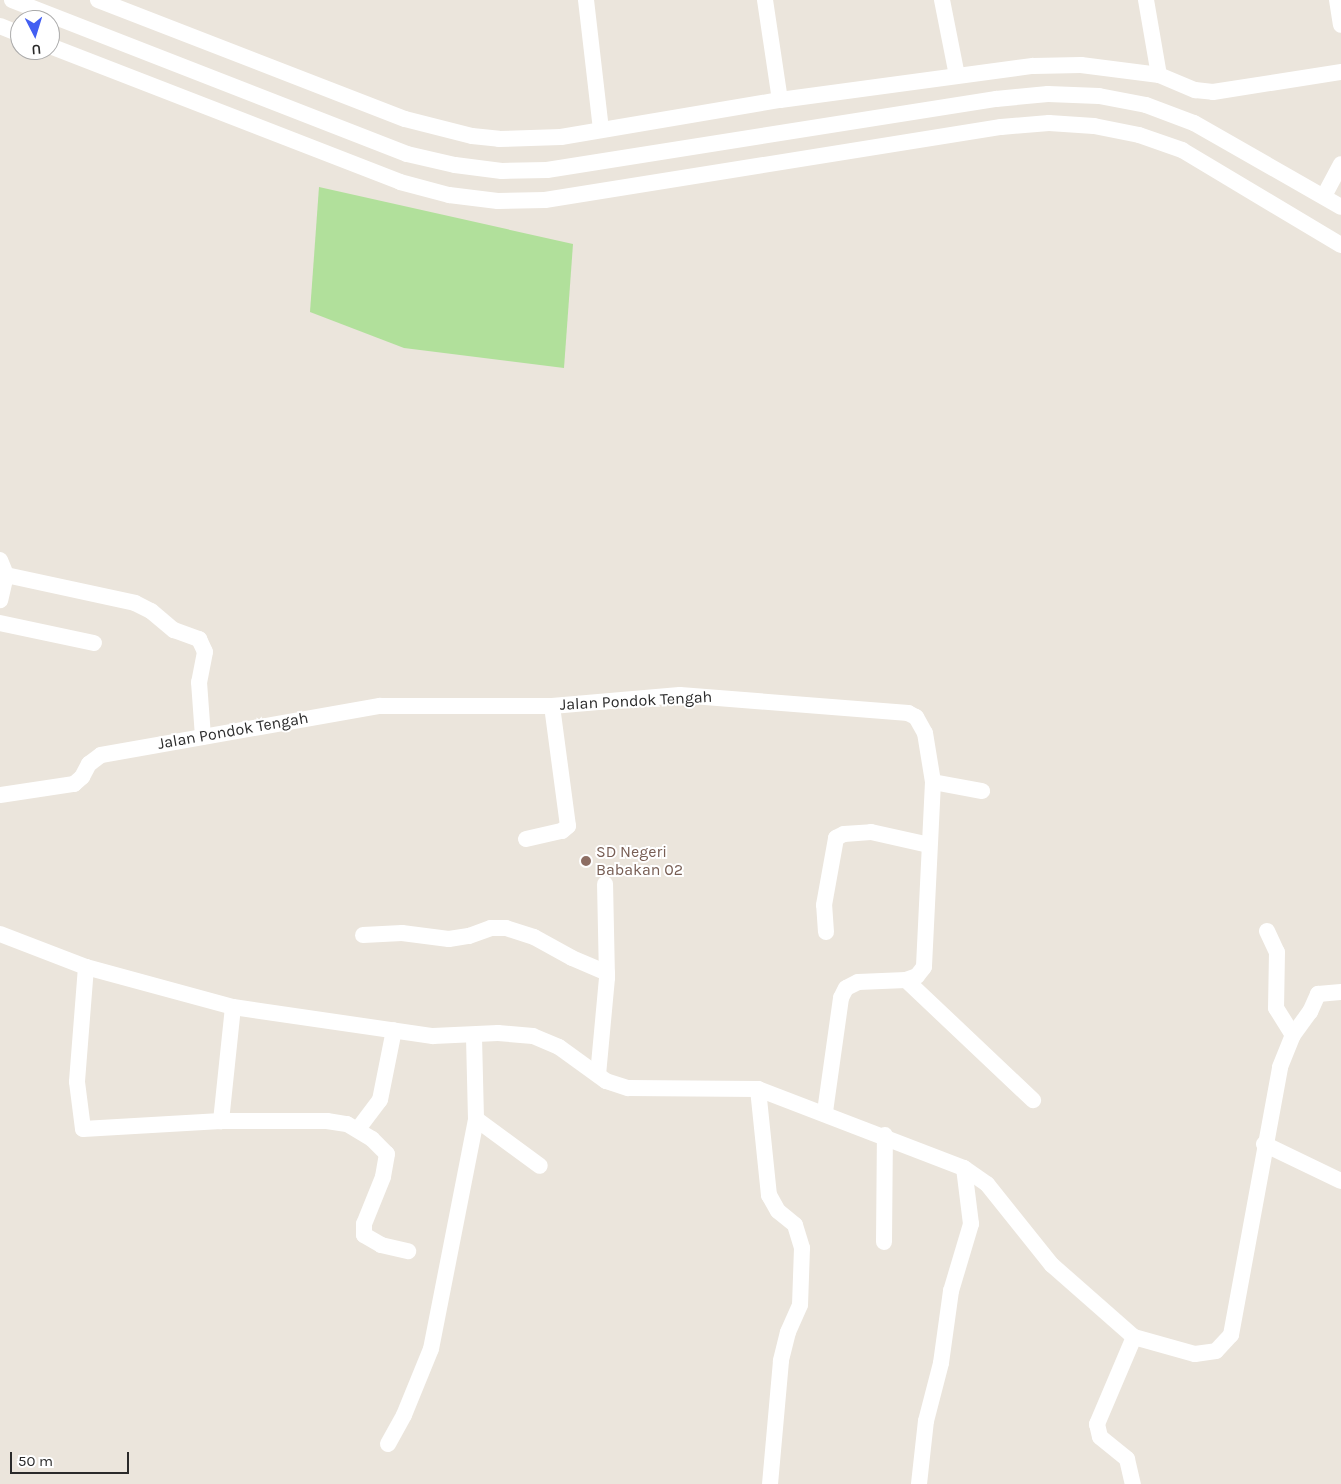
<!DOCTYPE html>
<html>
<head>
<meta charset="utf-8">
<style>
	body { margin:0 }
	#map { position:relative; width:1341px; height:1484px; overflow:hidden; background:#ebe5dc; font-family:Karla,sans-serif }
	div>[style] { position:absolute }
	[style*='--x'] { left:calc(var(--x)*1px); top:calc(var(--y)*1px); width:calc(var(--w)*1px); rotate:calc(var(--a)*1deg) }
	.green>* { inset:0; background:#b1e09b }
	.minor>* { height:16px; margin:-8px; padding:0 8px; transform-origin:8px; border-radius:8px; background:#fff }
	.dots>* { width:14px; height:14px; translate:-50% -50%; box-sizing:border-box; border:2px solid #fff; border-radius:50% }
	span { translate:-50% -50%; white-space:nowrap; text-align:center; line-height:1.15; -webkit-text-stroke:4px #fff; paint-order:stroke }
	.street-label { font-size:16px; color:#2a2a2a }
	.education-label { font-size:16px; color:#785e54 }
	.left { translate:0 -50%; text-align:left }
	.north { position:absolute; left:10px; top:10px; width:50px; height:50px; box-sizing:border-box; background:#fff; border:1px solid #aaa; border-radius:50%; rotate:175deg; font-size:14px; font-weight:700; line-height:20px; text-align:center; color:#2a2a2a }
	.north::after { content:''; display:block; margin:auto; width:18px; height:22px; background:#435ff2; clip-path:polygon(50% 0,100% 100%,50% 72%,0 100%) }
	.scale { position:absolute; left:10px; top:1452px; width:119px; height:22px; box-sizing:border-box; border:2px solid #2a2a2a; border-top:0; padding-left:6px; font-size:15px; line-height:18px; white-space:nowrap; color:#2a2a2a; -webkit-text-stroke:4px #fff; paint-order:stroke }
</style>
</head>
<body>
<div id="map">
	<div class="green">
		<i style="clip-path:polygon(319px 187px,573px 244px,564px 368px,404px 348px,310px 312px)"></i>
	</div>
	<div class="minor">
		<i style="--x:12;--y:0;--w:424;--a:21.3"></i>
		<i style="--x:407;--y:154;--w:49;--a:12.9"></i>
		<i style="--x:455;--y:165;--w:47;--a:7.3"></i>
		<i style="--x:502;--y:171;--w:45;--a:-1.3"></i>
		<i style="--x:547;--y:170;--w:455;--a:-9"></i>
		<i style="--x:996;--y:99;--w:52;--a:-5.5"></i>
		<i style="--x:1048;--y:94;--w:51;--a:2.2"></i>
		<i style="--x:1099;--y:96;--w:48;--a:10.8"></i>
		<i style="--x:1146;--y:105;--w:51;--a:20.6"></i>
		<i style="--x:1194;--y:123;--w:169;--a:29.7"></i>
		<i style="--x:98;--y:0;--w:329;--a:21.2"></i>
		<i style="--x:405;--y:119;--w:69;--a:14.2"></i>
		<i style="--x:472;--y:136;--w:27;--a:6"></i>
		<i style="--x:499;--y:139;--w:62;--a:-1.8"></i>
		<i style="--x:561;--y:137;--w:222;--a:-9.6"></i>
		<i style="--x:780;--y:100;--w:255;--a:-7.7"></i>
		<i style="--x:1033;--y:66;--w:48;--a:-1.2"></i>
		<i style="--x:1081;--y:65;--w:79;--a:7.3"></i>
		<i style="--x:1159;--y:75;--w:39;--a:23"></i>
		<i style="--x:1195;--y:90;--w:18;--a:6"></i>
		<i style="--x:1213;--y:92;--w:130;--a:-8.9"></i>
		<i style="--x:586;--y:0;--w:130;--a:83.4"></i>
		<i style="--x:765;--y:0;--w:101;--a:81.5"></i>
		<i style="--x:942;--y:0;--w:77;--a:78.8"></i>
		<i style="--x:1146;--y:0;--w:76;--a:80.2"></i>
		<i style="--x:1337;--y:0;--w:25;--a:81"></i>
		<i style="--x:0;--y:26;--w:22;--a:22"></i>
		<i style="--x:50;--y:46;--w:375;--a:21.2"></i>
		<i style="--x:400;--y:182;--w:51;--a:14.9"></i>
		<i style="--x:449;--y:195;--w:49;--a:7"></i>
		<i style="--x:498;--y:201;--w:47;--a:-1.2"></i>
		<i style="--x:545;--y:200;--w:462;--a:-9.1"></i>
		<i style="--x:1001;--y:127;--w:48;--a:-4.8"></i>
		<i style="--x:1049;--y:123;--w:45;--a:3.8"></i>
		<i style="--x:1094;--y:126;--w:46;--a:11.3"></i>
		<i style="--x:1139;--y:135;--w:46;--a:19.2"></i>
		<i style="--x:1182;--y:150;--w:185;--a:30.9"></i>
		<i style="--x:1324;--y:196;--w:36;--a:-62"></i>
		<i style="--x:0;--y:560;--w:16;--a:68"></i>
		<i style="--x:6;--y:575;--w:26;--a:103"></i>
		<i style="--x:6;--y:575;--w:132;--a:12.2"></i>
		<i style="--x:135;--y:603;--w:18;--a:27"></i>
		<i style="--x:151;--y:611;--w:30;--a:40"></i>
		<i style="--x:174;--y:630;--w:27;--a:20"></i>
		<i style="--x:199;--y:639;--w:14;--a:65"></i>
		<i style="--x:205;--y:652;--w:31;--a:101"></i>
		<i style="--x:199;--y:682;--w:55;--a:85.8"></i>
		<i style="--x:0;--y:623;--w:96;--a:12"></i>
		<i style="--x:933;--y:782;--w:50;--a:10.4"></i>
		<i style="--x:0;--y:795;--w:75;--a:-8.5"></i>
		<i style="--x:74;--y:784;--w:11;--a:-41"></i>
		<i style="--x:82;--y:777;--w:15;--a:-62"></i>
		<i style="--x:89;--y:764;--w:15;--a:-37"></i>
		<i style="--x:101;--y:755;--w:283;--a:-10"></i>
		<i style="--x:380;--y:706;--w:172;--a:0"></i>
		<i style="--x:552;--y:706;--w:128;--a:-4.9"></i>
		<i style="--x:680;--y:695;--w:229;--a:4.5"></i>
		<i style="--x:908;--y:713;--w:9;--a:27"></i>
		<i style="--x:916;--y:717;--w:18;--a:61"></i>
		<i style="--x:925;--y:733;--w:50;--a:80.7"></i>
		<i style="--x:933;--y:782;--w:185;--a:92.8"></i>
		<i style="--x:924;--y:967;--w:11;--a:128"></i>
		<i style="--x:917;--y:976;--w:12;--a:160"></i>
		<i style="--x:906;--y:980;--w:48;--a:177.6"></i>
		<i style="--x:858;--y:982;--w:13;--a:153"></i>
		<i style="--x:846;--y:988;--w:11;--a:117"></i>
		<i style="--x:841;--y:998;--w:115;--a:98"></i>
		<i style="--x:526;--y:839;--w:37;--a:-13"></i>
		<i style="--x:562;--y:831;--w:8;--a:-40"></i>
		<i style="--x:568;--y:826;--w:121;--a:-97.6"></i>
		<i style="--x:1267;--y:931;--w:23;--a:65"></i>
		<i style="--x:1277;--y:952;--w:56;--a:91"></i>
		<i style="--x:1276;--y:1008;--w:32;--a:58"></i>
		<i style="--x:826;--y:932;--w:27;--a:-94"></i>
		<i style="--x:824;--y:905;--w:68;--a:-79.8"></i>
		<i style="--x:836;--y:838;--w:9;--a:-27"></i>
		<i style="--x:844;--y:834;--w:27;--a:-4"></i>
		<i style="--x:871;--y:832;--w:59;--a:12.6"></i>
		<i style="--x:0;--y:934;--w:92;--a:21"></i>
		<i style="--x:86;--y:967;--w:152;--a:15.2"></i>
		<i style="--x:233;--y:1007;--w:202;--a:8.3"></i>
		<i style="--x:433;--y:1036;--w:65;--a:-2.6"></i>
		<i style="--x:498;--y:1033;--w:35;--a:5"></i>
		<i style="--x:533;--y:1036;--w:28;--a:23"></i>
		<i style="--x:559;--y:1047;--w:58;--a:35.9"></i>
		<i style="--x:606;--y:1081;--w:23;--a:18"></i>
		<i style="--x:628;--y:1088;--w:130;--a:0.4"></i>
		<i style="--x:758;--y:1089;--w:221;--a:21"></i>
		<i style="--x:964;--y:1168;--w:28;--a:35"></i>
		<i style="--x:987;--y:1184;--w:104;--a:51.3"></i>
		<i style="--x:1052;--y:1265;--w:109;--a:41.3"></i>
		<i style="--x:1134;--y:1337;--w:95;--a:113"></i>
		<i style="--x:1097;--y:1424;--w:13;--a:77"></i>
		<i style="--x:1100;--y:1437;--w:35;--a:39"></i>
		<i style="--x:1127;--y:1459;--w:26;--a:77"></i>
		<i style="--x:363;--y:935;--w:39;--a:-3"></i>
		<i style="--x:402;--y:933;--w:47;--a:7.3"></i>
		<i style="--x:449;--y:939;--w:20;--a:-9"></i>
		<i style="--x:469;--y:936;--w:23;--a:-20"></i>
		<i style="--x:491;--y:928;--w:15;--a:0"></i>
		<i style="--x:506;--y:928;--w:29;--a:18"></i>
		<i style="--x:534;--y:937;--w:43;--a:28.9"></i>
		<i style="--x:572;--y:958;--w:38;--a:23"></i>
		<i style="--x:86;--y:967;--w:115;--a:94.5"></i>
		<i style="--x:77;--y:1082;--w:47;--a:82.7"></i>
		<i style="--x:83;--y:1129;--w:138;--a:-3.3"></i>
		<i style="--x:906;--y:980;--w:175;--a:43.4"></i>
		<i style="--x:233;--y:1007;--w:115;--a:96"></i>
		<i style="--x:221;--y:1121;--w:106;--a:0"></i>
		<i style="--x:327;--y:1121;--w:20;--a:9"></i>
		<i style="--x:347;--y:1124;--w:29;--a:31"></i>
		<i style="--x:372;--y:1139;--w:21;--a:45"></i>
		<i style="--x:387;--y:1154;--w:23;--a:100"></i>
		<i style="--x:383;--y:1177;--w:51;--a:112"></i>
		<i style="--x:364;--y:1224;--w:11;--a:90"></i>
		<i style="--x:364;--y:1235;--w:20;--a:30"></i>
		<i style="--x:381;--y:1245;--w:28;--a:13"></i>
		<i style="--x:598;--y:1075;--w:97;--a:-84.7"></i>
		<i style="--x:607;--y:978;--w:94;--a:-91.2"></i>
		<i style="--x:758;--y:1089;--w:107;--a:84.1"></i>
		<i style="--x:769;--y:1195;--w:18;--a:61"></i>
		<i style="--x:778;--y:1211;--w:22;--a:39"></i>
		<i style="--x:795;--y:1225;--w:24;--a:73"></i>
		<i style="--x:802;--y:1248;--w:57;--a:92"></i>
		<i style="--x:800;--y:1305;--w:30;--a:114"></i>
		<i style="--x:788;--y:1332;--w:30;--a:104"></i>
		<i style="--x:781;--y:1361;--w:123;--a:95.1"></i>
		<i style="--x:476;--y:1119;--w:79;--a:36.3"></i>
		<i style="--x:358;--y:1129;--w:36;--a:-53"></i>
		<i style="--x:380;--y:1100;--w:71;--a:-78.7"></i>
		<i style="--x:1264;--y:1144;--w:85;--a:25.7"></i>
		<i style="--x:884;--y:1242;--w:107;--a:-89.5"></i>
		<i style="--x:1134;--y:1337;--w:63;--a:15.6"></i>
		<i style="--x:1195;--y:1354;--w:21;--a:-8"></i>
		<i style="--x:1216;--y:1351;--w:22;--a:-47"></i>
		<i style="--x:1231;--y:1335;--w:272;--a:-79.6"></i>
		<i style="--x:1280;--y:1067;--w:35;--a:-68"></i>
		<i style="--x:1293;--y:1035;--w:29;--a:-54"></i>
		<i style="--x:1310;--y:1012;--w:20;--a:-66"></i>
		<i style="--x:1318;--y:994;--w:23;--a:-5"></i>
		<i style="--x:388;--y:1444;--w:33;--a:-61"></i>
		<i style="--x:404;--y:1415;--w:71;--a:-67.8"></i>
		<i style="--x:431;--y:1349;--w:234;--a:-78.9"></i>
		<i style="--x:476;--y:1119;--w:84;--a:-91.4"></i>
		<i style="--x:919;--y:1484;--w:63;--a:-83.7"></i>
		<i style="--x:926;--y:1421;--w:60;--a:-75.5"></i>
		<i style="--x:941;--y:1363;--w:73;--a:-82.1"></i>
		<i style="--x:951;--y:1291;--w:70;--a:-73.4"></i>
		<i style="--x:971;--y:1224;--w:56;--a:-97.1"></i>
	</div>
	<div class="dots">
		<i style="left:586px;top:861px;background:#8d6e63"></i>
	</div>
	<div class="street-label">
		<span style="left:636px;top:701px;rotate:-3deg">Jalan Pondok Tengah</span>
		<span style="left:233px;top:731px;rotate:-10deg">Jalan Pondok Tengah</span>
	</div>
	<div class="education-label">
		<span class="left" style="left:596px;top:861px">SD Negeri<br>Babakan 02</span>
	</div>
	<div class="north">U</div>
	<div class="scale">50 m</div>
</div>
</body>
</html>
